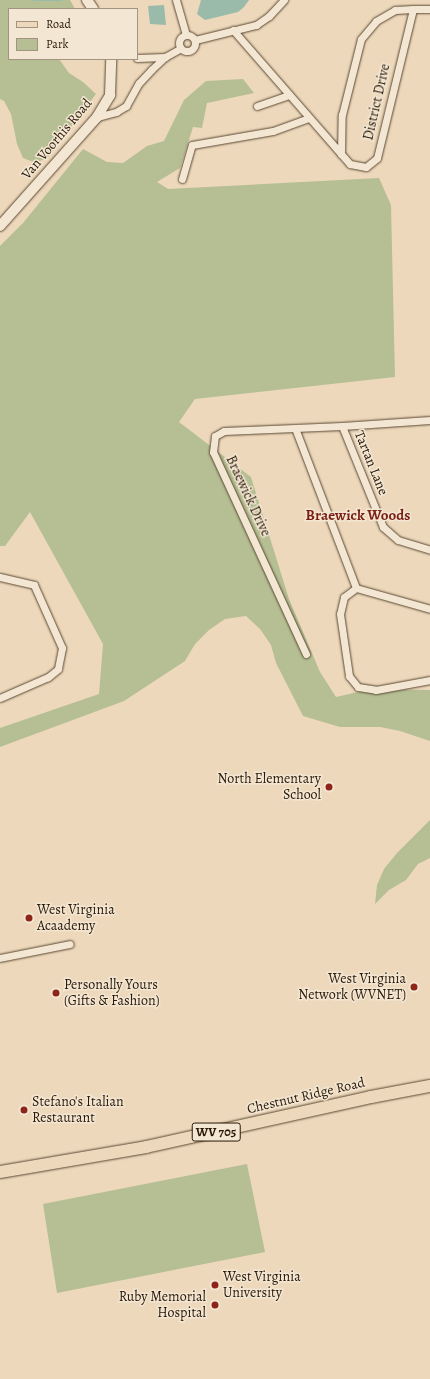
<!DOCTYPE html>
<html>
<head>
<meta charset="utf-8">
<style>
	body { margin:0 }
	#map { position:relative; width:430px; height:1379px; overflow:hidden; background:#edd8bb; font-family:Alegreya,serif }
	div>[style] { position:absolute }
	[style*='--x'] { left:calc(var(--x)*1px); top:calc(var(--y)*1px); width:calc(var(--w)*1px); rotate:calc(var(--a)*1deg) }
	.green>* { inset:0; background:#b5bf93 }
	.water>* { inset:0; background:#9abbaa }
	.stream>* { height:2px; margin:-1px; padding:0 1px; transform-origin:1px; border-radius:1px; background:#9abbaa }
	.roads { filter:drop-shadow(0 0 1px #5a4833) drop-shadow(0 0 1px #5a4833) }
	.street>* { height:7px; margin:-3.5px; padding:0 3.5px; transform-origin:3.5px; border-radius:3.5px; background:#f3e6d3 }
	.street>.ring { margin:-3.5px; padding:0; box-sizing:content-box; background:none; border:7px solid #f3e6d3; border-radius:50% }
	.secondary>* { height:10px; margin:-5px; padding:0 5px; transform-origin:5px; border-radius:5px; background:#f3e6d3 }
	.primary>* { height:12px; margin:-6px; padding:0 6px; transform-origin:6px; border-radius:6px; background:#edd8bb }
	.dots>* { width:11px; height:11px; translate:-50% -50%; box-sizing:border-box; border:2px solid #f3e6d3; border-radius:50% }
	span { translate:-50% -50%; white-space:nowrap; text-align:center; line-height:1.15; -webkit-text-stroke:3px #f3e6d3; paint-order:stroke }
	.shield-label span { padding:1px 3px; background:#f3e6d3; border:1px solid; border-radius:3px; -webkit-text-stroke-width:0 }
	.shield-label { font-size:13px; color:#291806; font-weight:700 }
	.street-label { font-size:14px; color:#291806 }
	.poi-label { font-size:14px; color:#291806 }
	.right { translate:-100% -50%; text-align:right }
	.left { translate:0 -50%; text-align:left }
	.neighbourhood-label { font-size:15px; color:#7a1f14; font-weight:700 }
	.legend { position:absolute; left:8px; top:8px; width:130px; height:52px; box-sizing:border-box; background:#f3e6d3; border:1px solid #a29481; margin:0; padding:5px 7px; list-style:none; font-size:12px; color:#291806 }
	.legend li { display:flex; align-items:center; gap:8px; height:20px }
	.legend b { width:20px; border:1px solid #a29481 }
</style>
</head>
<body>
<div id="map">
	<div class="green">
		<i style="clip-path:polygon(0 0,70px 0,75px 9px,9px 9px,9px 59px,59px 59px,69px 73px,83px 82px,96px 94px,48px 157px,36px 163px,23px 158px,17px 144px,11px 114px,4px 101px,0 99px)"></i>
		<i style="clip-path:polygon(243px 79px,254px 93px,207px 103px,202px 128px,193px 127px,180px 168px,157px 182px,168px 189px,379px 178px,391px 205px,395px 377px,195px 399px,179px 422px,251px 477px,289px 599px,320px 672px,336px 697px,371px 689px,430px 690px,430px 741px,400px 731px,380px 727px,340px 727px,303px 716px,276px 663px,271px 645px,260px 629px,246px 616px,225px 619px,209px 630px,195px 644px,185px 661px,124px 701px,0 747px,0 728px,99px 694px,103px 644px,30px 512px,5px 546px,0 546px,0 246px,23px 223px,83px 149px,107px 162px,123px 163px,147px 146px,164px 141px,184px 100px,206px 81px)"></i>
		<i style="clip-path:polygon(430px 820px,430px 858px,418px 864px,406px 880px,389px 890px,375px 904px,377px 885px,384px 869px,397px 853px)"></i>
		<i style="clip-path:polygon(247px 1164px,265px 1252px,57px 1293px,43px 1204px)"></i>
	</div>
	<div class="water">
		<i style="clip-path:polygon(201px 0,249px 0,244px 7px,238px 12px,205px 20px,197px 14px)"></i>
		<i style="clip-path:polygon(164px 5px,166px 25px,150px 24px,148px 6px)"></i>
	</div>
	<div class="stream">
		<i style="--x:34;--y:0;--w:27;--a:0"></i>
	</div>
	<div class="roads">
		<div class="street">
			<i style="--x:176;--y:0;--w:36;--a:74"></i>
			<i style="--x:233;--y:30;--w:178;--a:48.9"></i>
			<i style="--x:350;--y:164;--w:16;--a:11"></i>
			<i style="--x:366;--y:167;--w:14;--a:-39"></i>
			<i style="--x:377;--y:158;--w:153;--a:-76.4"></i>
			<i style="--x:413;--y:9;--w:17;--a:0"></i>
			<i class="ring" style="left:179px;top:35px;width:9px;height:9px"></i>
			<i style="--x:195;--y:40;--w:63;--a:-13.8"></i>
			<i style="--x:256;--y:25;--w:16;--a:-35"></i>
			<i style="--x:269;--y:16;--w:22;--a:-47"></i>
			<i style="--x:137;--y:58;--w:28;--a:-2"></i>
			<i style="--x:257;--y:106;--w:34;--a:-19"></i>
			<i style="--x:97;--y:117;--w:20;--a:-15"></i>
			<i style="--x:116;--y:112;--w:12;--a:-31"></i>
			<i style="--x:126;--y:106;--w:26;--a:-61"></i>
			<i style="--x:139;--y:83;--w:18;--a:-47"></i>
			<i style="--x:151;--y:70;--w:19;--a:-43"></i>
			<i style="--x:165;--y:57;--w:18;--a:-29"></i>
			<i style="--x:341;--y:154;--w:39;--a:-89"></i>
			<i style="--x:342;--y:115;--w:78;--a:-76"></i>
			<i style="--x:361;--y:39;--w:23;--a:-50"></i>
			<i style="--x:376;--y:21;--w:22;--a:-30"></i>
			<i style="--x:395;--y:10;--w:18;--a:-3"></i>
			<i style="--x:182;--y:179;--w:35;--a:-74"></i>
			<i style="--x:192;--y:145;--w:82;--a:-9.8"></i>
			<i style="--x:273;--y:131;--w:38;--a:-20"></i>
			<i style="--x:342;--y:426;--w:109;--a:67.9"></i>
			<i style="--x:383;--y:527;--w:20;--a:41"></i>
			<i style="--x:398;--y:540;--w:34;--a:17"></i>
			<i style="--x:295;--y:428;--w:171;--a:69.1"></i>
			<i style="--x:356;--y:588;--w:77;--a:15.8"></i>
			<i style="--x:0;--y:577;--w:35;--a:13"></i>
			<i style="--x:34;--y:585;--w:69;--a:66"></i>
			<i style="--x:62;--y:648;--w:21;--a:101"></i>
			<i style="--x:58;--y:669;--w:13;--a:141"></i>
			<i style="--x:48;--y:677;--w:52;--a:156.4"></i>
			<i style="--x:356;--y:588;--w:15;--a:143"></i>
			<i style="--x:344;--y:597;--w:17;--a:103"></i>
			<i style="--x:340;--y:614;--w:63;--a:81.7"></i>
			<i style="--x:349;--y:676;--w:14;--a:51"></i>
			<i style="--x:358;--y:687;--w:18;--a:9"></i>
			<i style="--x:376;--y:690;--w:55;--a:-10.5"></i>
			<i style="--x:306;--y:654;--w:222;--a:-114.7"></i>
			<i style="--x:213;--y:452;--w:16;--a:-83"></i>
			<i style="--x:215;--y:436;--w:10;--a:-29"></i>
			<i style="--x:224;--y:431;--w:118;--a:-2.4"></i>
			<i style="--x:342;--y:426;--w:88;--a:-3.9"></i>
			<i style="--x:0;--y:958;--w:71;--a:-11.3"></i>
		</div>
		<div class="secondary">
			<i style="--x:87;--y:0;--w:11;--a:56"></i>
			<i style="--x:0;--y:226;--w:146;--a:-48.3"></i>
			<i style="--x:97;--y:117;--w:26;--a:-59"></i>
			<i style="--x:110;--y:95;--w:36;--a:-88"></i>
		</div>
		<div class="primary">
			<i style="--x:0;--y:1172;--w:148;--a:-9.7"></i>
			<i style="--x:146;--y:1147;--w:230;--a:-12.5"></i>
			<i style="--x:371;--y:1097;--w:60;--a:-10.6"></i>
		</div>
	</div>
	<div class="dots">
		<i style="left:329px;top:787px;background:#8f2418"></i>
		<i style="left:29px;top:918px;background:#8f2418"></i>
		<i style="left:414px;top:987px;background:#8f2418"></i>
		<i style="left:56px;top:993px;background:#8f2418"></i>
		<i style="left:24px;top:1110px;background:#8f2418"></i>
		<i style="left:215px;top:1285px;background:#8f2418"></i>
		<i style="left:215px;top:1305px;background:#8f2418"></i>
	</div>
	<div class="shield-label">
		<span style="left:216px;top:1132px">WV 705</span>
	</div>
	<div class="street-label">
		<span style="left:377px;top:102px;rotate:-77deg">District Drive</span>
		<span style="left:57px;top:139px;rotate:-50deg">Van Voorhis Road</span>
		<span style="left:371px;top:463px;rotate:68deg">Tartan Lane</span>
		<span style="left:248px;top:496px;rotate:65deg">Braewick Drive</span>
		<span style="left:306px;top:1096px;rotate:-13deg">Chestnut Ridge Road</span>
	</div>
	<div class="poi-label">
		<span class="right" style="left:321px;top:787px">North Elementary<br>School</span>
		<span class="left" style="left:37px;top:918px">West Virginia<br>Acaademy</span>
		<span class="right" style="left:406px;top:987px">West Virginia<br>Network (WVNET)</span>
		<span class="left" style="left:64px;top:993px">Personally Yours<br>(Gifts &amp; Fashion)</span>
		<span class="left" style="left:32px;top:1110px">Stefano's Italian<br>Restaurant</span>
		<span class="left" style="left:223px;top:1285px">West Virginia<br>University</span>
		<span class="right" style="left:206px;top:1305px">Ruby Memorial<br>Hospital</span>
	</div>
	<div class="neighbourhood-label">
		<span style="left:358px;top:516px">Braewick Woods</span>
	</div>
	<ul class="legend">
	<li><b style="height:5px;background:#edd8bb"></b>Road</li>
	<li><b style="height:11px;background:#b5bf93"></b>Park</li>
	</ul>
</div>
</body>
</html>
